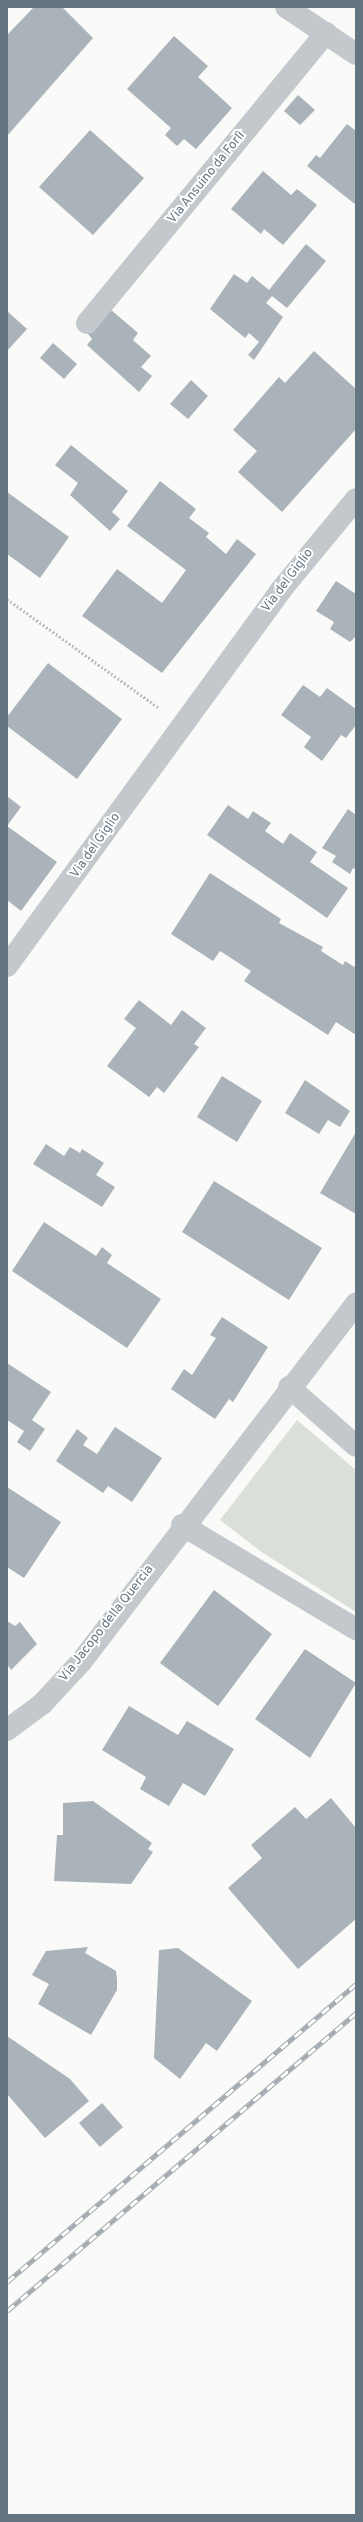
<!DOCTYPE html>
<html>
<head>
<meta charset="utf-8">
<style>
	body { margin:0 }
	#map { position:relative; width:363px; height:2522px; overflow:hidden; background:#fafaf8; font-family:Overpass,sans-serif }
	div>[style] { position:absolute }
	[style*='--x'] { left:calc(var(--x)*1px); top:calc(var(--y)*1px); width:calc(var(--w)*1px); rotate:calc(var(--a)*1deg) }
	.green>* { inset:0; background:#dadfd7 }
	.building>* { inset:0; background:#aab3b9 }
	.path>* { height:2.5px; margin-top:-1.25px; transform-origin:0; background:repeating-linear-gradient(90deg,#bbbfc2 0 2px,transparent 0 4px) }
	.minor>* { height:22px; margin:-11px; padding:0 11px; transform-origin:11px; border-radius:11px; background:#c3c8cc }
	.rail>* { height:4.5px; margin-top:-2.25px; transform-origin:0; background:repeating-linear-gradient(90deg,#fff 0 9px,#a2aab0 0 18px); box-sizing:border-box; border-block:1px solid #a2aab0 }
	span { translate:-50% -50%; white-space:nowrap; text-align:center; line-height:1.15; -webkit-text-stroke:4px #fff; paint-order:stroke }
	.street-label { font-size:13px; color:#657683 }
	.frame { position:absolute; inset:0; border:8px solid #657683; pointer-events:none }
</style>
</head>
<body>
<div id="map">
	<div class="green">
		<i style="clip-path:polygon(297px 1420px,356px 1470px,356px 1612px,263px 1553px,220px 1520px)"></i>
	</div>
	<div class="building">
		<i style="clip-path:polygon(34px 7px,62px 7px,93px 38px,7px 136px,7px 35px)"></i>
		<i style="clip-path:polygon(174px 36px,208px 66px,198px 77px,232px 108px,196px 149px,184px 139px,177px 146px,165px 135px,171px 128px,127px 89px)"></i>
		<i style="clip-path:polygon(298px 95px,315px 110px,300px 125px,284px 111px)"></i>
		<i style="clip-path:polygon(347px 124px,356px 131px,356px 205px,307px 166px,316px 155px,320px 158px)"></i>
		<i style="clip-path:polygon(90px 130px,144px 178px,93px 235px,39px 187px)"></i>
		<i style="clip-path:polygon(263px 171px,291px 195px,297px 189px,317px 205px,283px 245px,264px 229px,261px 234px,231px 209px)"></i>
		<i style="clip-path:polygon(306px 244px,326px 261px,287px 308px,272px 296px,266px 303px,283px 317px,254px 360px,248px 355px,259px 342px,249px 333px,245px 338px,210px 309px,234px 274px,247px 283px,252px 276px,269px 290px)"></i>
		<i style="clip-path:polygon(110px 309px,138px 333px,133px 340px,151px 356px,141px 367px,152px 376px,139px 392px,87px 345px,92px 339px,88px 334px)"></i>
		<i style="clip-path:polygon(7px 311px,27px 329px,7px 351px)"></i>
		<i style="clip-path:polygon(53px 343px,77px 364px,64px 379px,40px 358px)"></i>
		<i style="clip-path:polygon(314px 351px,356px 389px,356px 429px,282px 512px,238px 472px,257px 451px,233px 430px,279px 377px,285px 383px)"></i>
		<i style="clip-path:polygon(191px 380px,208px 396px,188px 419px,170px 404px)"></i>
		<i style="clip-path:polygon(71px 445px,128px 491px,112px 512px,120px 519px,110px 531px,70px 495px,78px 483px,55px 465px)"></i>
		<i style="clip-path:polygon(160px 481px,196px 509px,189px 518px,209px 533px,206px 537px,226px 554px,237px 539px,256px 554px,162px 673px,82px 616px,117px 569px,162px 603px,186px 570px,127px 526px)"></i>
		<i style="clip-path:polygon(7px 492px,69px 537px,40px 578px,7px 554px)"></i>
		<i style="clip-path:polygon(336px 581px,356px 594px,356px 636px,350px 642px,330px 629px,334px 622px,316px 611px)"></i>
		<i style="clip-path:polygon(48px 663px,122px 719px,77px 779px,7px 726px,7px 717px)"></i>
		<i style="clip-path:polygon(303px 685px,320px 697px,327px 688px,356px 709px,356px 725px,346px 738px,341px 735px,322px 761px,304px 747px,311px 737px,281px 715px)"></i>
		<i style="clip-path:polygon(7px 796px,21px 807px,7px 826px,57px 862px,21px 911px,7px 900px)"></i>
		<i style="clip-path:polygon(228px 805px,248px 819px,253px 811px,271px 823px,265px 831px,283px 844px,290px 833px,317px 852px,310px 862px,348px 888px,327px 918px,207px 835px)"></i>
		<i style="clip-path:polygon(348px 809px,356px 815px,356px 869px,353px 868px,350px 874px,332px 862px,336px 856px,322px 848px)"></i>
		<i style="clip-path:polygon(210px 873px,281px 919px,279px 923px,323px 947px,321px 951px,343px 965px,345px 961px,356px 968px,356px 1035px,336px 1022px,328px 1035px,244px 981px,251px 971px,220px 951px,213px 961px,171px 934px)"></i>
		<i style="clip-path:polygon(139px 1000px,171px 1025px,182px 1010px,206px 1028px,194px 1044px,199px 1047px,164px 1093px,157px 1087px,149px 1097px,107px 1066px,136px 1028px,124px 1019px)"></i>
		<i style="clip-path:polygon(222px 1076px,262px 1101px,237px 1142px,197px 1117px)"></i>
		<i style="clip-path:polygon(305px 1080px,350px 1111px,340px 1127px,328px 1120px,319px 1134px,285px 1113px)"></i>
		<i style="clip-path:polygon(356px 1132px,356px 1214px,320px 1193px)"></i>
		<i style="clip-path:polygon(46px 1144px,64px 1156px,70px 1147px,80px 1153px,82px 1149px,104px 1163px,96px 1175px,115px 1187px,102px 1207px,33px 1164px)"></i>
		<i style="clip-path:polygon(214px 1181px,322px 1248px,289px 1300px,182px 1232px)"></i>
		<i style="clip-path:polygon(44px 1222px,96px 1256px,102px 1247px,112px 1255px,107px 1263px,161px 1299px,127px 1348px,12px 1271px)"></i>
		<i style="clip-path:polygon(222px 1317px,268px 1347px,233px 1402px,229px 1399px,215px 1419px,171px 1389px,184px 1369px,192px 1375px,216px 1338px,210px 1335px)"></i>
		<i style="clip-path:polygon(7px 1363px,51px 1392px,32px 1420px,45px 1429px,30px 1451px,17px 1442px,24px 1431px,7px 1420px)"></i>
		<i style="clip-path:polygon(115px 1427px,162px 1458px,132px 1502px,108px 1486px,103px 1493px,56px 1461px,77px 1429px,88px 1438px,83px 1445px,97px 1454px)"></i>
		<i style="clip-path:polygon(7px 1487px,61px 1522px,24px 1578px,7px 1567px)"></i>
		<i style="clip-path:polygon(214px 1590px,272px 1634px,218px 1706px,160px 1663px)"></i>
		<i style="clip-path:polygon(7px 1621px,15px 1626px,20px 1622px,37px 1644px,11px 1670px,7px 1664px)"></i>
		<i style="clip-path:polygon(305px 1649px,356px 1683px,310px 1758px,255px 1719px)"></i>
		<i style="clip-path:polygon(129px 1706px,178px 1735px,187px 1721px,234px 1749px,205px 1796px,183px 1783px,169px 1806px,140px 1789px,146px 1777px,102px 1750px)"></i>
		<i style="clip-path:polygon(331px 1798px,356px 1828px,356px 1919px,298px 1969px,228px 1888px,262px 1858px,251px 1845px,295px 1807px,306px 1819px)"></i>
		<i style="clip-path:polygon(93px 1801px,152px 1843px,148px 1849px,153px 1852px,131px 1884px,54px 1881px,57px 1835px,63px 1835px,63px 1803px)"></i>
		<i style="clip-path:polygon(88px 1947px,85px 1953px,116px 1971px,117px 1980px,117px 1990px,91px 2035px,38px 2004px,49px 1984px,32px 1975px,46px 1951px)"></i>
		<i style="clip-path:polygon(178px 1948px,252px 2001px,217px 2051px,206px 2043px,180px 2079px,154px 2058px,159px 1950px)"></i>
		<i style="clip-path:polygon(7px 2036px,70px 2079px,89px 2101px,45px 2138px,7px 2094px)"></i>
		<i style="clip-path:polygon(102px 2103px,123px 2127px,100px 2147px,79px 2123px)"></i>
	</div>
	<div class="path">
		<i style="--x:7;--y:599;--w:186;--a:35.6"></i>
	</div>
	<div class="minor">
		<i style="--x:286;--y:7;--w:84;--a:33.9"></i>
		<i style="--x:87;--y:323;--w:376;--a:-50.5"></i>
		<i style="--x:7;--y:966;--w:464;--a:-53.9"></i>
		<i style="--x:280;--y:591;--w:119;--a:-50.4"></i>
		<i style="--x:289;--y:1387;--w:89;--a:41.4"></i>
		<i style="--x:182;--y:1525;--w:203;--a:30.9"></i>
		<i style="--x:7;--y:1730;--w:44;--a:-36.6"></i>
		<i style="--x:42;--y:1704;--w:57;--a:-47.1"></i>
		<i style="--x:81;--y:1662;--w:452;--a:-52.5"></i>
	</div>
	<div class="rail">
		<i style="--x:7;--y:2282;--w:459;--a:-40.5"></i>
		<i style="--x:7;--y:2311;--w:459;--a:-40.5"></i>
	</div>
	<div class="street-label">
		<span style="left:207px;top:178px;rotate:-51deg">Via Ansuino da Forlì</span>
		<span style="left:288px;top:581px;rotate:-53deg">Via del Giglio</span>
		<span style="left:96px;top:846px;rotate:-55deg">Via del Giglio</span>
		<span style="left:107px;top:1624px;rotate:-52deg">Via Jacopo della Quercia</span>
	</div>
	<div class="frame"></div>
</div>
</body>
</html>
